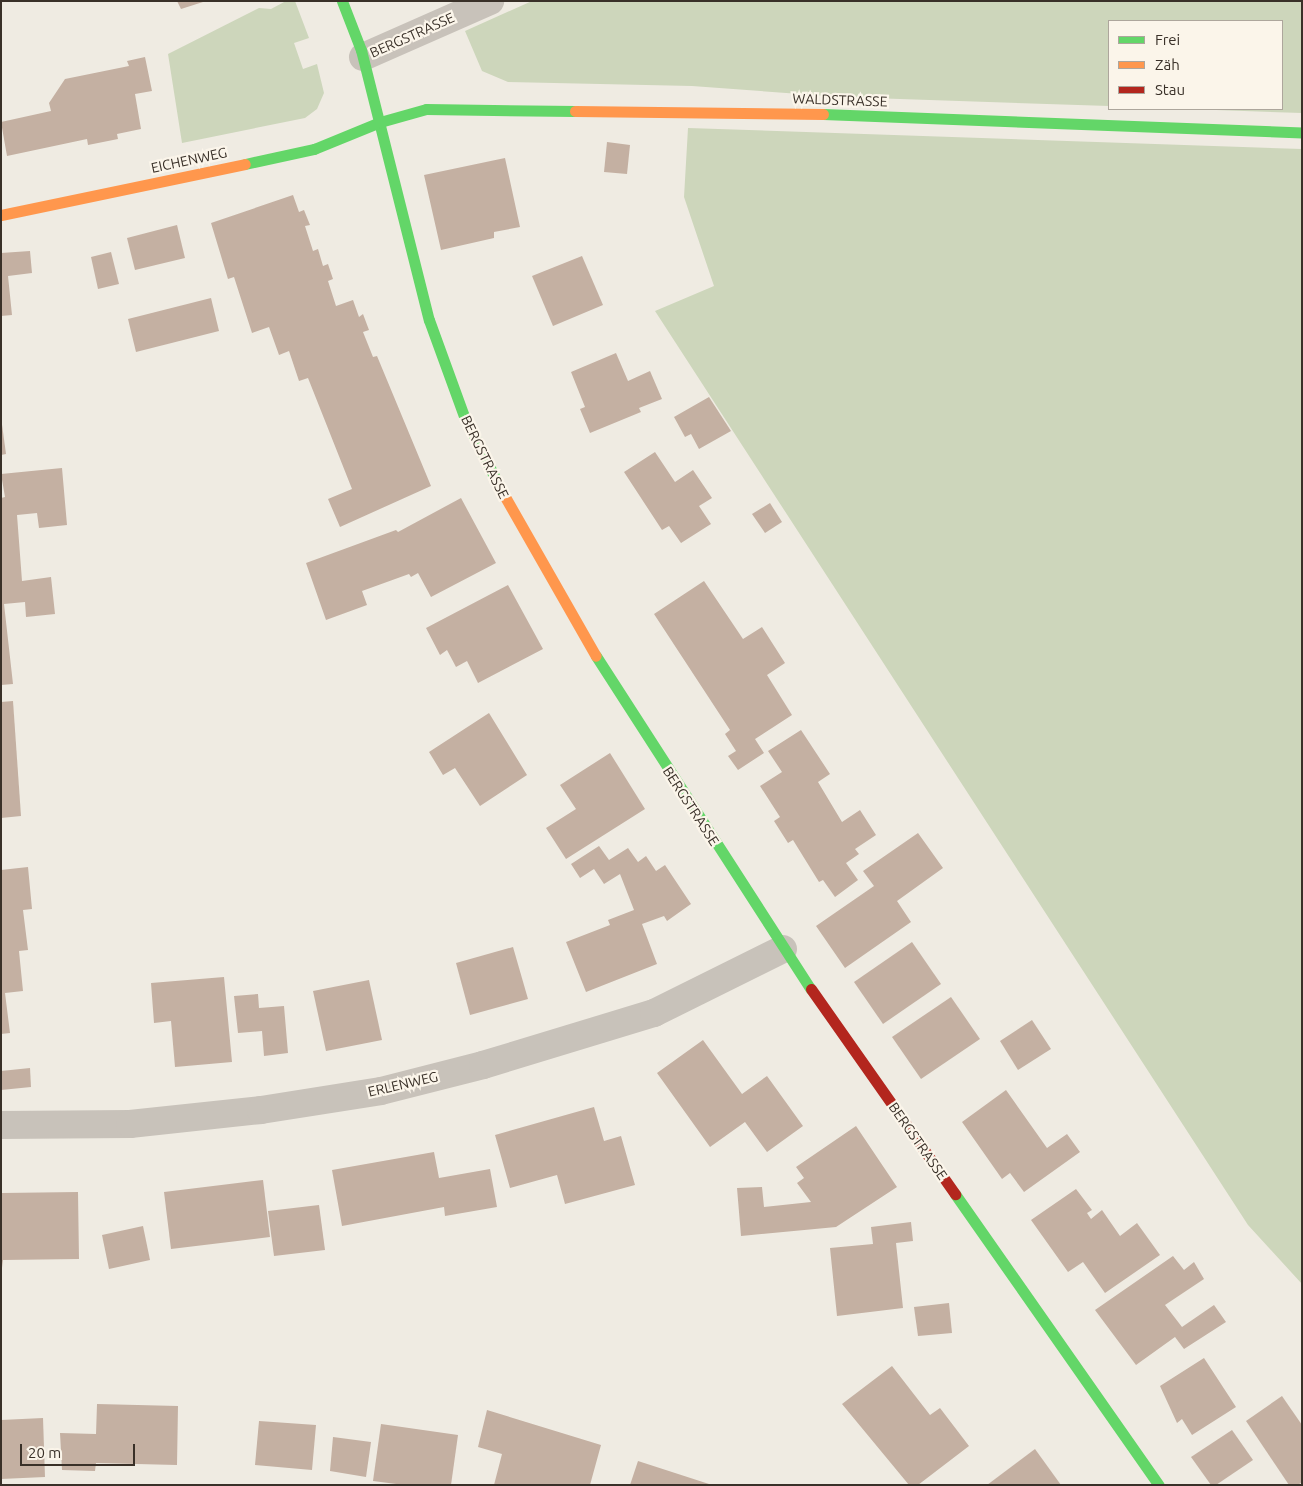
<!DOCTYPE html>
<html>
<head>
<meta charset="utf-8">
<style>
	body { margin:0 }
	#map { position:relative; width:1303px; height:1486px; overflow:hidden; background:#efebe2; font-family:Ubuntu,sans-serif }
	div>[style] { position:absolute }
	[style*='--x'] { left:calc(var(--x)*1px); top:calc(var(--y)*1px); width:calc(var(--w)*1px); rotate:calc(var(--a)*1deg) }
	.green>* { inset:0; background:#cdd6bb }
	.building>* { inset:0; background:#c4b0a2 }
	.street>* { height:28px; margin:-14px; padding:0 14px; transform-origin:14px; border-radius:14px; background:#c8c2ba }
	.fast>* { height:11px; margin:-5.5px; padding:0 5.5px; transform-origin:5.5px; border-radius:5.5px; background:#63d668 }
	.slow>* { height:11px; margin:-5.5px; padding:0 5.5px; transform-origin:5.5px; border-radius:5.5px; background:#ff974d }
	.jam>* { height:11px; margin:-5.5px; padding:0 5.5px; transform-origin:5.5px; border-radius:5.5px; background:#b3261e }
	span { translate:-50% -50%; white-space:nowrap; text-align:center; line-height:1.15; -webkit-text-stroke:4.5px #fbf5ea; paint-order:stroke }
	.street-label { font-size:14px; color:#393028 }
	.frame { position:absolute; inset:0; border:2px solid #393028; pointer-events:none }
	.legend { position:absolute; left:1108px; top:20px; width:175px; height:90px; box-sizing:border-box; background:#fbf5ea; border:1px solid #ada69c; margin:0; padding:6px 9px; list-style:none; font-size:15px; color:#393028 }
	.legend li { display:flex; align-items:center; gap:10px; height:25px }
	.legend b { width:25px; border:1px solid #ada69c }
	.scale { position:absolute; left:20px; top:1444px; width:115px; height:22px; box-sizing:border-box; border:2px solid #393028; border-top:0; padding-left:6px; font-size:15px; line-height:18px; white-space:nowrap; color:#393028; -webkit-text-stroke:4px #fbf5ea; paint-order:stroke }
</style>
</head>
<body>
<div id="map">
	<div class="green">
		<i style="clip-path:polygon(286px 1px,295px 1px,309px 38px,294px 43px,303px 69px,317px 64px,324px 93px,317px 109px,305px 118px,182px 143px,168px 54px,259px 8px,271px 9px)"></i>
		<i style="clip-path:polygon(532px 1px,1302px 1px,1302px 113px,1188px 109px,1282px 109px,1282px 21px,1109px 21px,1109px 106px,841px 97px,692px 86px,508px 82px,482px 71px,465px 31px)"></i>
		<i style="clip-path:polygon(688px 128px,1302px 149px,1302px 1284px,1248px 1225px,655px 311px,714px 286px,684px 197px)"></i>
	</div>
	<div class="building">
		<i style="clip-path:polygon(177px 1px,203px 1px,203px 2px,181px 9px)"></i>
		<i style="clip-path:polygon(145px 57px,152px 91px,135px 94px,141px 129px,117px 134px,118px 139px,88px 145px,87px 139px,7px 156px,1px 122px,51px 111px,49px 103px,65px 79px,129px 66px,127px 61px)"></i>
		<i style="clip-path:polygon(607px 142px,630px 145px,627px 174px,604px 172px)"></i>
		<i style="clip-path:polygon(505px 158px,520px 227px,494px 232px,494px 238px,441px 250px,424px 175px)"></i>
		<i style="clip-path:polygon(293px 195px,299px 212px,304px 210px,310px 225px,305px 226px,313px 251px,318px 249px,323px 266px,328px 264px,333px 279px,328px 281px,336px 306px,353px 300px,359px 317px,363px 314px,369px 330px,363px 332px,373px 357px,377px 356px,431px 486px,340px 527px,328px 499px,352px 489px,308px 378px,299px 381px,289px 351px,279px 355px,269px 327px,252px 333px,234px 277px,228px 279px,211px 223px)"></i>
		<i style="clip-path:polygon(177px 225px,185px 258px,135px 270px,127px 238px)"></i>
		<i style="clip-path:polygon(30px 251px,32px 273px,8px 276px,12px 315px,1px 316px,1px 253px)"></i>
		<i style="clip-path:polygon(111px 252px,119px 284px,98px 289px,91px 257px)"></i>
		<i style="clip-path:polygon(582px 256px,603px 305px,553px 326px,532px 276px)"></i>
		<i style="clip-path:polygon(211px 298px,219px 331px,136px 352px,128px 319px)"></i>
		<i style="clip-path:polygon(616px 353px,628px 381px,650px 371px,662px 399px,639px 408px,641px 412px,590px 433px,580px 409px,585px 407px,571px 372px)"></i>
		<i style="clip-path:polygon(709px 397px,731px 431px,699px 449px,691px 434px,685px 437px,674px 417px)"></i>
		<i style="clip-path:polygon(1px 417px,6px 454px,1px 455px)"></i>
		<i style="clip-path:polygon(655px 452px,675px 482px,693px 470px,712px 498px,699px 506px,711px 524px,681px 543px,669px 526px,662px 530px,624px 472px)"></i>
		<i style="clip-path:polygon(62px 468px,67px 525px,39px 528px,37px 513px,17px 515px,22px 581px,51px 577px,55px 614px,26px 617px,25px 602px,4px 604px,13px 684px,1px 685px,1px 498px,5px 497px,1px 474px)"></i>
		<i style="clip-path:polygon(461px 498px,496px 563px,431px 597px,418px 573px,411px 577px,409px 574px,362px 591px,367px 605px,326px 620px,306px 563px,396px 530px,398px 532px)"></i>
		<i style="clip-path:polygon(770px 503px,782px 522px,765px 533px,752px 514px)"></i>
		<i style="clip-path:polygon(704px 581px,743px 639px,762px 627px,785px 663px,767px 675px,792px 715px,755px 739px,764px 753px,738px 770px,728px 756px,736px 751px,725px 734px,730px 730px,654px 614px)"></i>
		<i style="clip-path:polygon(508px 585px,543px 649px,478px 683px,467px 661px,456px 667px,447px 650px,440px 655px,426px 628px)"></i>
		<i style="clip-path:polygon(13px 701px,21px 816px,1px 818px,1px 702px)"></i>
		<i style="clip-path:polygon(489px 713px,527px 775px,480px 806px,455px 768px,443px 775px,429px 752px)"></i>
		<i style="clip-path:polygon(801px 730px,830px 774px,818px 782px,842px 822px,860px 810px,876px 835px,855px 849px,859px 854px,846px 863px,858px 880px,835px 897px,823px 880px,819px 882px,793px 840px,788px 843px,774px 821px,780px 817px,760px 786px,782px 772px,768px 751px)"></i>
		<i style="clip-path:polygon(610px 753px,645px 809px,566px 859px,546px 828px,576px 809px,560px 785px)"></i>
		<i style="clip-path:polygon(918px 833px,943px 868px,897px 901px,911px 922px,845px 968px,816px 926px,874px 886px,863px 871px)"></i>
		<i style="clip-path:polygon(599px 846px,609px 860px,628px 848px,638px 862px,646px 856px,656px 871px,665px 865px,691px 904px,667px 921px,664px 916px,642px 924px,657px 964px,586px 992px,566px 942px,610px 925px,608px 920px,634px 910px,620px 874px,604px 884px,594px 869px,580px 878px,571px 864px)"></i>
		<i style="clip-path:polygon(28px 867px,32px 909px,23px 910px,28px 950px,19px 951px,23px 991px,5px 993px,10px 1033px,1px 1034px,1px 870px)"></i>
		<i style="clip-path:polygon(912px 942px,941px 984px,883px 1024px,854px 982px)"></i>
		<i style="clip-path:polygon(513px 947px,528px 999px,470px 1015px,456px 963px)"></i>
		<i style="clip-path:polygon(224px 977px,232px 1062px,175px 1067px,171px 1021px,154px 1023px,151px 983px)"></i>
		<i style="clip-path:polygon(369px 980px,382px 1040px,326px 1051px,313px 991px)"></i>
		<i style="clip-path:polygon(258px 994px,259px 1008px,284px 1006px,288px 1053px,264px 1056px,262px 1031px,238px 1033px,234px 996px)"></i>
		<i style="clip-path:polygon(951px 997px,980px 1039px,921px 1079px,892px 1037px)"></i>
		<i style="clip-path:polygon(1032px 1020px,1051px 1049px,1018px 1070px,1000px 1041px)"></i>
		<i style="clip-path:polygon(703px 1040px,742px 1094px,767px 1076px,803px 1126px,767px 1152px,745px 1122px,710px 1147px,657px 1073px)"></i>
		<i style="clip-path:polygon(30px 1068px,31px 1087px,1px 1090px,1px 1071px)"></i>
		<i style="clip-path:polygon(1006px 1090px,1047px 1148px,1067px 1134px,1080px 1152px,1024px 1192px,1010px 1173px,1002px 1179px,962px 1122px)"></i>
		<i style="clip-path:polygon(594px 1107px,604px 1141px,621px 1136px,635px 1185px,565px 1204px,557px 1175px,510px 1188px,495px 1135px)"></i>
		<i style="clip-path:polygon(856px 1126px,897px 1187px,836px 1227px,741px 1236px,737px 1188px,762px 1187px,764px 1207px,811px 1202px,797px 1183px,804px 1178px,796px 1167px)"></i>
		<i style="clip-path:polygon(434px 1152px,439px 1178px,490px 1169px,497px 1207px,445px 1216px,444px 1207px,342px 1226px,332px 1170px)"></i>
		<i style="clip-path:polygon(263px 1180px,270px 1237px,171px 1249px,164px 1192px)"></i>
		<i style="clip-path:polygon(1076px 1189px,1092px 1210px,1087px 1213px,1091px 1219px,1102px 1210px,1120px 1236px,1137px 1223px,1160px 1255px,1105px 1293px,1083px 1262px,1068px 1272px,1031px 1220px)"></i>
		<i style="clip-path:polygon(78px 1192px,79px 1259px,3px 1260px,1px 1276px,2px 1193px)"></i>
		<i style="clip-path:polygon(319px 1205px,325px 1250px,274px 1256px,268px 1211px)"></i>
		<i style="clip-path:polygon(911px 1222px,913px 1241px,896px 1243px,903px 1308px,837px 1316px,830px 1248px,873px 1244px,871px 1227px)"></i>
		<i style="clip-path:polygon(143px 1226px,150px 1260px,109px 1269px,102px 1235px)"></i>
		<i style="clip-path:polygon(1173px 1256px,1184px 1270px,1194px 1262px,1204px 1279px,1165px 1305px,1182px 1327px,1214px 1305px,1226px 1322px,1184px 1349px,1175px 1337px,1136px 1365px,1095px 1310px)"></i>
		<i style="clip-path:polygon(949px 1303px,952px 1333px,918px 1336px,914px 1307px)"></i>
		<i style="clip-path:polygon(1204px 1358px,1236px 1407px,1192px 1435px,1182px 1419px,1177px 1423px,1160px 1386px)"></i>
		<i style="clip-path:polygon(892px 1366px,930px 1415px,940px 1408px,969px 1446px,918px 1485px,909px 1485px,842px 1404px)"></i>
		<i style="clip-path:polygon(1282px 1396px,1302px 1425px,1302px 1482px,1298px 1485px,1289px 1485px,1246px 1421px)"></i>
		<i style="clip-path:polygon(97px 1404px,178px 1406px,177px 1465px,96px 1463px,95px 1471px,62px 1470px,60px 1433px,96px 1434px)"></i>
		<i style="clip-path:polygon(487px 1410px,601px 1445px,590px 1485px,494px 1485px,502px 1454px,478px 1447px)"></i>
		<i style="clip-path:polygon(43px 1418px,45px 1477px,1px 1479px,1px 1420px)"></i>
		<i style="clip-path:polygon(259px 1421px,316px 1425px,312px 1470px,255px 1465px)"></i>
		<i style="clip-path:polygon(381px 1424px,458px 1435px,451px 1485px,404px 1485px,373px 1481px)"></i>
		<i style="clip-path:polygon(1232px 1430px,1253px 1460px,1216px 1485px,1211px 1485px,1191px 1457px)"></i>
		<i style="clip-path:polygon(333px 1437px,371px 1442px,366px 1477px,330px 1471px)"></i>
		<i style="clip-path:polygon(1035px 1449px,1061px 1485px,987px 1485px)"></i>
		<i style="clip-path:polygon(638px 1461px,709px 1484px,709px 1485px,630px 1485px)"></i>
	</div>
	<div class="street">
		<i style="--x:363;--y:57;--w:139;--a:-23.8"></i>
		<i style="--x:1;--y:1125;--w:129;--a:-0.4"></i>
		<i style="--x:130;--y:1124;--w:132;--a:-6.1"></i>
		<i style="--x:261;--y:1110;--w:121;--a:-9"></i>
		<i style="--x:381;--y:1091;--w:105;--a:-14.3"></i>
		<i style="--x:483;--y:1065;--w:179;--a:-16.9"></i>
		<i style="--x:654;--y:1013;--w:144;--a:-26.4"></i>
	</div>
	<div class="fast">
		<i style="--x:342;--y:1;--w:53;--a:68.8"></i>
		<i style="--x:361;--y:50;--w:278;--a:75.9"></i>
		<i style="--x:429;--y:320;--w:102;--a:70"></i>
		<i style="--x:464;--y:416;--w:80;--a:63.4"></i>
		<i style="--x:823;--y:114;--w:479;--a:2.2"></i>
		<i style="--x:245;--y:164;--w:71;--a:-12.3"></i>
		<i style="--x:314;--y:149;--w:71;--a:-22.2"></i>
		<i style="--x:380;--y:122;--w:48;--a:-15.8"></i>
		<i style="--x:426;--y:109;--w:149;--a:0.8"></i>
		<i style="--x:596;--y:656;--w:396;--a:57.2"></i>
		<i style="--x:955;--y:1194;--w:355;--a:55"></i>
	</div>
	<div class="slow">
		<i style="--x:575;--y:111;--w:248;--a:0.7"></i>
		<i style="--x:1;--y:215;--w:249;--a:-11.8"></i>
		<i style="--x:500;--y:488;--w:193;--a:60.3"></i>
	</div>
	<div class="jam">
		<i style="--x:811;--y:989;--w:251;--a:54.9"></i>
	</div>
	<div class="street-label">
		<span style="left:412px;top:35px;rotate:-24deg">BERGSTRASSE</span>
		<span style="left:840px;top:100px;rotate:2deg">WALDSTRASSE</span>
		<span style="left:189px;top:160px;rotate:-12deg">EICHENWEG</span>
		<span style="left:485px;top:457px;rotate:64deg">BERGSTRASSE</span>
		<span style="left:691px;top:806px;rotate:57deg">BERGSTRASSE</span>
		<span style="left:403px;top:1084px;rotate:-13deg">ERLENWEG</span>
		<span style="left:918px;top:1141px;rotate:55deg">BERGSTRASSE</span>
	</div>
	<div class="frame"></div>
	<ul class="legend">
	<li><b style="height:6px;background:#63d668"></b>Frei</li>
	<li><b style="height:6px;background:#ff974d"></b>Zäh</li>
	<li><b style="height:6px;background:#b3261e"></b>Stau</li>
	</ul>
	<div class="scale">20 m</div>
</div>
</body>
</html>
